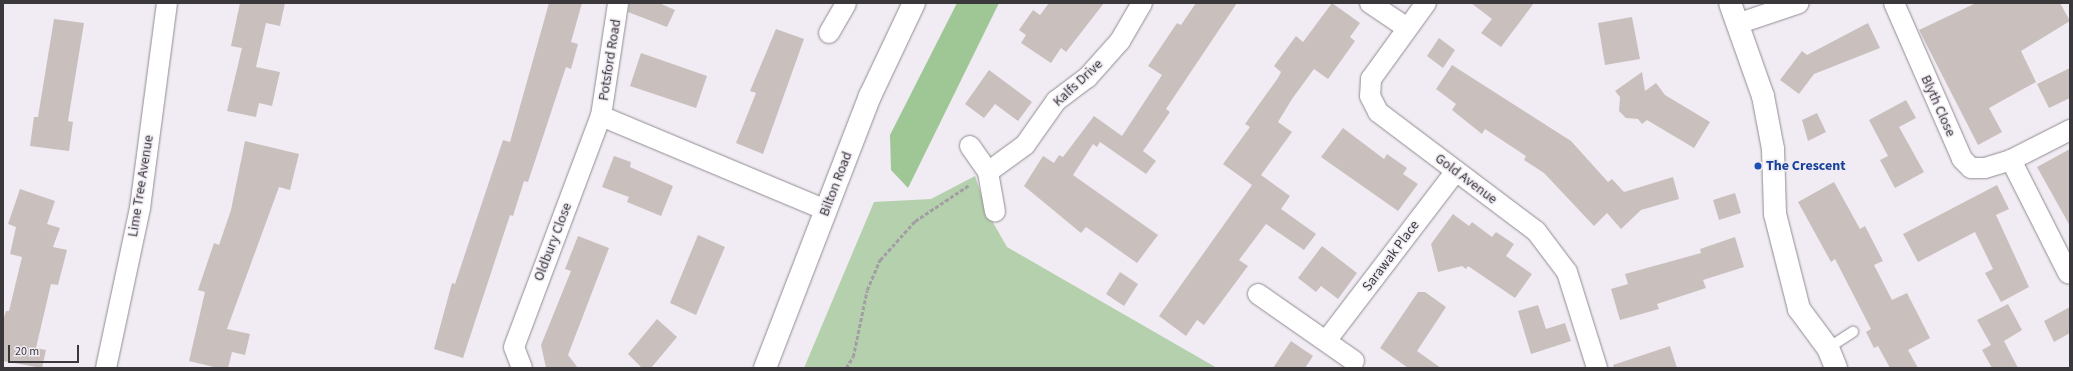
<!DOCTYPE html>
<html>
<head>
<meta charset="utf-8">
<style>
	body { margin:0 }
	#map { position:relative; width:2073px; height:371px; overflow:hidden; background:#f1ebf3; font-family:"Source Sans 3",sans-serif }
	div>[style] { position:absolute }
	[style*='--x'] { left:calc(var(--x)*1px); top:calc(var(--y)*1px); width:calc(var(--w)*1px); rotate:calc(var(--a)*1deg) }
	.green>* { inset:0; background:#b4d0ad }
	.forest>* { inset:0; background:#9fc795 }
	.building>* { inset:0; background:#c9c0bd }
	.path>* { height:2.5px; margin-top:-1.25px; transform-origin:0; background:repeating-linear-gradient(90deg,#a29ea4 0 4px,transparent 0 6px) }
	.roads { filter:drop-shadow(0 0 1px #918c92) drop-shadow(0 0 1px #918c92) }
	.service>* { height:10px; margin:-5px; padding:0 5px; transform-origin:5px; border-radius:5px; background:#fff }
	.minor>* { height:20px; margin:-10px; padding:0 10px; transform-origin:10px; border-radius:10px; background:#fff }
	.tertiary>* { height:22px; margin:-11px; padding:0 11px; transform-origin:11px; border-radius:11px; background:#fff }
	.secondary>* { height:22px; margin:-11px; padding:0 11px; transform-origin:11px; border-radius:11px; background:#fff }
	.dots>* { width:11px; height:11px; translate:-50% -50%; box-sizing:border-box; border:2px solid #f1ebf3; border-radius:50% }
	span { translate:-50% -50%; white-space:nowrap; text-align:center; line-height:1.15; -webkit-text-stroke:3px #f1ebf3; paint-order:stroke }
	.street-label { font-size:14px; color:#3a383b }
	.transit-label { font-size:14px; color:#164399; font-weight:700 }
	.left { translate:0 -50%; text-align:left }
	.frame { position:absolute; inset:0; border:4px solid #3a383b; pointer-events:none }
	.scale { position:absolute; left:8px; top:345px; width:71px; height:18px; box-sizing:border-box; border:2px solid #3a383b; border-top:0; padding-left:5px; font-size:12px; line-height:14px; white-space:nowrap; color:#3a383b; -webkit-text-stroke:3px #f1ebf3; paint-order:stroke }
</style>
</head>
<body>
<div id="map">
	<div class="green">
		<i style="clip-path:polygon(975px 176px,987px 212px,1007px 247px,1217px 368px,804px 368px,874px 202px,931px 199px)"></i>
	</div>
	<div class="forest">
		<i style="clip-path:polygon(957px 3px,999px 3px,908px 188px,891px 170px,890px 135px)"></i>
	</div>
	<div class="building">
		<i style="clip-path:polygon(240px 3px,285px 3px,280px 26px,266px 23px,256px 67px,280px 72px,272px 106px,259px 103px,256px 117px,227px 111px,242px 48px,231px 46px)"></i>
		<i style="clip-path:polygon(549px 3px,582px 3px,571px 42px,578px 44px,571px 69px,566px 67px,528px 182px,524px 181px,513px 216px,510px 215px,463px 358px,434px 349px,452px 283px,455px 284px,503px 140px,510px 142px)"></i>
		<i style="clip-path:polygon(629px 3px,659px 3px,675px 10px,667px 27px,628px 12px)"></i>
		<i style="clip-path:polygon(1049px 3px,1104px 3px,1066px 52px,1061px 48px,1051px 63px,1021px 43px,1026px 35px,1019px 30px,1033px 10px,1040px 15px)"></i>
		<i style="clip-path:polygon(1196px 3px,1237px 3px,1166px 109px,1170px 112px,1143px 151px,1156px 161px,1146px 174px,1100px 142px,1097px 147px,1093px 144px,1073px 175px,1158px 235px,1137px 263px,1086px 227px,1081px 233px,1024px 186px,1043px 156px,1054px 163px,1059px 155px,1063px 157px,1094px 116px,1122px 136px,1162px 75px,1148px 66px,1177px 23px,1181px 25px)"></i>
		<i style="clip-path:polygon(1332px 3px,1360px 23px,1350px 37px,1355px 41px,1328px 79px,1314px 69px,1292px 99px,1278px 122px,1292px 132px,1261px 175px,1290px 196px,1281px 209px,1316px 234px,1304px 250px,1266px 224px,1239px 260px,1248px 266px,1204px 325px,1197px 320px,1186px 336px,1159px 316px,1252px 185px,1223px 164px,1250px 127px,1245px 124px,1278px 78px,1281px 72px,1274px 66px,1296px 36px,1303px 42px)"></i>
		<i style="clip-path:polygon(1471px 3px,1534px 3px,1501px 47px,1481px 33px,1492px 19px)"></i>
		<i style="clip-path:polygon(1976px 3px,2060px 3px,2070px 21px,2021px 51px,2036px 82px,1989px 108px,2002px 132px,1978px 145px,1919px 30px)"></i>
		<i style="clip-path:polygon(1632px 17px,1640px 59px,1605px 65px,1598px 23px)"></i>
		<i style="clip-path:polygon(54px 19px,84px 23px,68px 121px,73px 122px,69px 151px,30px 146px,34px 117px,38px 117px)"></i>
		<i style="clip-path:polygon(1868px 23px,1880px 48px,1814px 74px,1799px 94px,1780px 80px,1802px 51px,1807px 55px)"></i>
		<i style="clip-path:polygon(776px 29px,804px 39px,763px 154px,736px 143px,756px 93px,750px 91px)"></i>
		<i style="clip-path:polygon(1439px 38px,1455px 50px,1443px 68px,1427px 56px)"></i>
		<i style="clip-path:polygon(641px 53px,707px 76px,696px 108px,630px 86px)"></i>
		<i style="clip-path:polygon(1452px 65px,1571px 141px,1608px 182px,1612px 179px,1624px 192px,1673px 177px,1679px 199px,1641px 210px,1621px 229px,1607px 213px,1594px 226px,1544px 173px,1524px 160px,1526px 156px,1485px 129px,1482px 134px,1452px 110px,1456px 104px,1436px 89px)"></i>
		<i style="clip-path:polygon(2070px 68px,2070px 98px,2049px 108px,2037px 84px)"></i>
		<i style="clip-path:polygon(989px 70px,1032px 102px,1018px 121px,995px 104px,984px 118px,965px 104px)"></i>
		<i style="clip-path:polygon(1642px 72px,1645px 91px,1656px 83px,1665px 95px,1710px 122px,1694px 148px,1647px 120px,1642px 124px,1638px 119px,1626px 118px,1619px 111px,1620px 97px,1615px 91px)"></i>
		<i style="clip-path:polygon(1906px 100px,1916px 118px,1899px 127px,1924px 172px,1895px 188px,1880px 160px,1888px 156px,1869px 120px)"></i>
		<i style="clip-path:polygon(1817px 113px,1826px 132px,1808px 141px,1802px 120px)"></i>
		<i style="clip-path:polygon(1343px 128px,1384px 159px,1387px 154px,1407px 168px,1403px 174px,1418px 184px,1398px 211px,1321px 157px)"></i>
		<i style="clip-path:polygon(245px 141px,299px 154px,290px 190px,279px 187px,227px 329px,250px 334px,245px 355px,232px 352px,228px 368px,218px 368px,189px 361px,205px 292px,198px 290px,214px 243px,219px 245px,231px 210px)"></i>
		<i style="clip-path:polygon(2070px 149px,2070px 226px,2037px 167px)"></i>
		<i style="clip-path:polygon(614px 156px,631px 162px,630px 167px,673px 186px,661px 216px,627px 202px,629px 197px,602px 187px)"></i>
		<i style="clip-path:polygon(1834px 182px,1860px 229px,1865px 226px,1883px 261px,1874px 265px,1892px 300px,1907px 293px,1930px 338px,1908px 350px,1918px 368px,1890px 368px,1878px 346px,1874px 348px,1866px 332px,1871px 329px,1835px 259px,1831px 262px,1798px 202px)"></i>
		<i style="clip-path:polygon(1997px 185px,2009px 209px,1996px 215px,2029px 287px,2001px 302px,1985px 273px,1993px 269px,1975px 232px,1918px 262px,1903px 234px)"></i>
		<i style="clip-path:polygon(20px 189px,55px 201px,47px 224px,60px 228px,53px 247px,67px 250px,58px 285px,51px 284px,36px 348px,46px 350px,42px 368px,3px 361px,3px 321px,6px 311px,9px 311px,22px 257px,10px 254px,16px 227px,8px 224px)"></i>
		<i style="clip-path:polygon(1735px 193px,1741px 213px,1719px 220px,1713px 200px)"></i>
		<i style="clip-path:polygon(1453px 214px,1469px 226px,1472px 222px,1492px 237px,1496px 232px,1514px 244px,1506px 256px,1532px 274px,1515px 298px,1468px 266px,1466px 269px,1462px 266px,1438px 272px,1431px 244px)"></i>
		<i style="clip-path:polygon(698px 235px,725px 247px,696px 315px,670px 303px)"></i>
		<i style="clip-path:polygon(578px 236px,609px 248px,568px 355px,578px 368px,546px 368px,541px 345px,571px 271px,565px 269px)"></i>
		<i style="clip-path:polygon(1735px 237px,1744px 267px,1703px 280px,1706px 288px,1657px 304px,1659px 309px,1620px 320px,1611px 289px,1628px 284px,1625px 274px,1701px 253px,1700px 249px)"></i>
		<i style="clip-path:polygon(1322px 246px,1357px 273px,1338px 299px,1321px 286px,1316px 292px,1298px 278px)"></i>
		<i style="clip-path:polygon(1120px 272px,1138px 284px,1124px 306px,1106px 294px)"></i>
		<i style="clip-path:polygon(1418px 292px,1425px 292px,1446px 307px,1417px 351px,1441px 368px,1408px 368px,1380px 348px)"></i>
		<i style="clip-path:polygon(2008px 304px,2022px 330px,2004px 341px,2018px 368px,1992px 368px,1982px 350px,1991px 345px,1977px 320px)"></i>
		<i style="clip-path:polygon(1538px 305px,1546px 329px,1565px 323px,1571px 341px,1531px 354px,1518px 311px)"></i>
		<i style="clip-path:polygon(2070px 307px,2070px 333px,2054px 342px,2044px 321px)"></i>
		<i style="clip-path:polygon(657px 319px,677px 337px,651px 368px,642px 368px,628px 354px)"></i>
		<i style="clip-path:polygon(1291px 341px,1313px 356px,1305px 368px,1273px 368px)"></i>
		<i style="clip-path:polygon(1670px 346px,1677px 368px,1614px 368px,1613px 365px)"></i>
	</div>
	<div class="path">
		<i style="--x:846;--y:368;--w:13;--a:-58"></i>
		<i style="--x:853;--y:357;--w:68;--a:-78.2"></i>
		<i style="--x:867;--y:290;--w:33;--a:-67"></i>
		<i style="--x:880;--y:260;--w:52;--a:-48.1"></i>
		<i style="--x:915;--y:221;--w:65;--a:-33.7"></i>
	</div>
	<div class="roads">
		<div class="service">
			<i style="--x:1828;--y:348;--w:30;--a:-33"></i>
		</div>
		<div class="minor">
			<i style="--x:1370;--y:3;--w:45;--a:34"></i>
			<i style="--x:1426;--y:3;--w:94;--a:125.9"></i>
			<i style="--x:1371;--y:79;--w:17;--a:93"></i>
			<i style="--x:1370;--y:96;--w:18;--a:63"></i>
			<i style="--x:1378;--y:112;--w:198;--a:37"></i>
			<i style="--x:1536;--y:231;--w:51;--a:52.9"></i>
			<i style="--x:1567;--y:272;--w:101;--a:72.6"></i>
			<i style="--x:1894;--y:3;--w:170;--a:66.4"></i>
			<i style="--x:1962;--y:159;--w:13;--a:45"></i>
			<i style="--x:1971;--y:168;--w:14;--a:0"></i>
			<i style="--x:1985;--y:168;--w:27;--a:-17"></i>
			<i style="--x:2011;--y:160;--w:66;--a:-27"></i>
			<i style="--x:1737;--y:24;--w:65;--a:-18.7"></i>
			<i style="--x:829;--y:33;--w:34;--a:-60"></i>
			<i style="--x:601;--y:116;--w:244;--a:22.7"></i>
			<i style="--x:970;--y:146;--w:32;--a:55"></i>
			<i style="--x:988;--y:172;--w:40;--a:80"></i>
			<i style="--x:2011;--y:160;--w:127;--a:63.2"></i>
			<i style="--x:988;--y:172;--w:46;--a:-36.1"></i>
			<i style="--x:1025;--y:145;--w:54;--a:-54.8"></i>
			<i style="--x:1056;--y:101;--w:39;--a:-37"></i>
			<i style="--x:1087;--y:78;--w:50;--a:-48.3"></i>
			<i style="--x:1120;--y:41;--w:44;--a:-59.9"></i>
			<i style="--x:1258;--y:294;--w:117;--a:34.9"></i>
			<i style="--x:1326;--y:341;--w:214;--a:-52.6"></i>
			<i style="--x:106;--y:368;--w:164;--a:-78"></i>
			<i style="--x:140;--y:208;--w:207;--a:-82.5"></i>
			<i style="--x:522;--y:368;--w:22;--a:-111"></i>
			<i style="--x:514;--y:347;--w:247;--a:-69.4"></i>
			<i style="--x:601;--y:116;--w:114;--a:-81.4"></i>
		</div>
		<div class="tertiary">
			<i style="--x:1730;--y:3;--w:99;--a:70.5"></i>
			<i style="--x:1763;--y:96;--w:54;--a:79.3"></i>
			<i style="--x:1773;--y:149;--w:65;--a:88.2"></i>
			<i style="--x:1775;--y:214;--w:98;--a:75.8"></i>
			<i style="--x:1799;--y:309;--w:49;--a:53.4"></i>
			<i style="--x:1828;--y:348;--w:22;--a:68"></i>
		</div>
		<div class="secondary">
			<i style="--x:765;--y:368;--w:292;--a:-68.9"></i>
			<i style="--x:870;--y:96;--w:103;--a:-64.7"></i>
		</div>
	</div>
	<div class="dots">
		<i style="left:1758px;top:166px;background:#1a4fb4"></i>
	</div>
	<div class="street-label">
		<span style="left:610px;top:60px;rotate:-81deg">Potsford Road</span>
		<span style="left:1078px;top:83px;rotate:-43deg">Kalfs Drive</span>
		<span style="left:1938px;top:106px;rotate:66deg">Blyth Close</span>
		<span style="left:1466px;top:179px;rotate:37deg">Gold Avenue</span>
		<span style="left:836px;top:184px;rotate:-69deg">Bilton Road</span>
		<span style="left:141px;top:186px;rotate:-81deg">Lime Tree Avenue</span>
		<span style="left:553px;top:242px;rotate:-69deg">Oldbury Close</span>
		<span style="left:1391px;top:256px;rotate:-53deg">Sarawak Place</span>
	</div>
	<div class="transit-label">
		<span class="left" style="left:1766px;top:166px">The Crescent</span>
	</div>
	<div class="frame"></div>
	<div class="scale">20 m</div>
</div>
</body>
</html>
